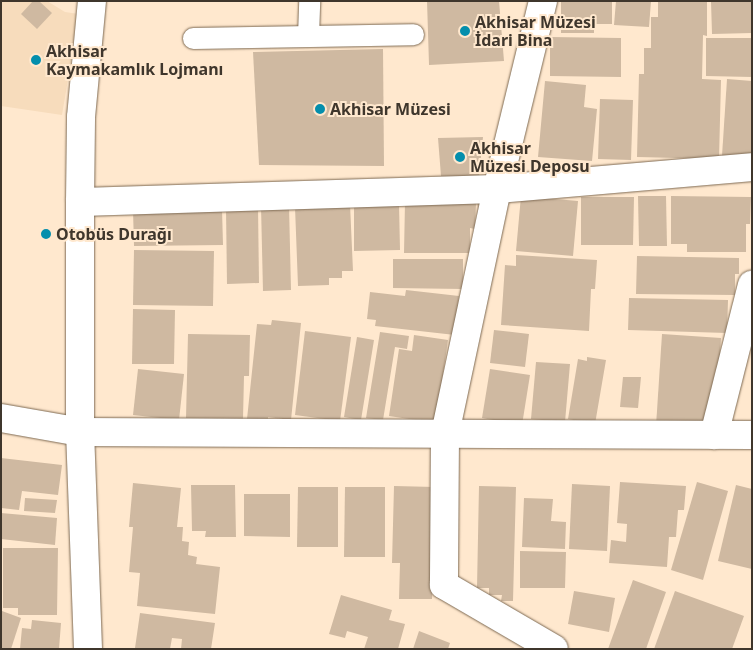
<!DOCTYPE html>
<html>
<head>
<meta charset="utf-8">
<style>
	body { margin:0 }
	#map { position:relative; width:753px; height:650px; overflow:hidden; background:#ffe8ce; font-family:"Noto Sans",sans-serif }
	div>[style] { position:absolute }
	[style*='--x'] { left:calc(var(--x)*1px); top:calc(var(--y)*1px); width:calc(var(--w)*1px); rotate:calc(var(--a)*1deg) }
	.built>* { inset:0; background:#f7dcbc }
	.building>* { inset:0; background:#cfb9a1 }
	.roads { filter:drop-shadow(0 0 1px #7e6a53) drop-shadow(0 0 1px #7e6a53) }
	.pedestrian>* { height:21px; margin:-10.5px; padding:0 10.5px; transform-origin:10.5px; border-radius:10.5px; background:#fff }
	.minor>* { height:28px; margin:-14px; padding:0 14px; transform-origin:14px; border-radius:14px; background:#fff }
	.tertiary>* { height:28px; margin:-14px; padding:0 14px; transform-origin:14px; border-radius:14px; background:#fff }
	.secondary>* { height:28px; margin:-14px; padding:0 14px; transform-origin:14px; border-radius:14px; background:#fff }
	.dots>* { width:14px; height:14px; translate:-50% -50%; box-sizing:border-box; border:2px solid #ffe8ce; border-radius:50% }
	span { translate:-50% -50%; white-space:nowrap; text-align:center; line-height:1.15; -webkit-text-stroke:4px #ffe8ce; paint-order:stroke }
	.poi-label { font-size:16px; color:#3f362c; font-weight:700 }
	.left { translate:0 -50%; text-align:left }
	.frame { position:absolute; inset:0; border:2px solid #3f362c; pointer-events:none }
</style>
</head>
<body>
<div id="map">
	<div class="built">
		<i style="clip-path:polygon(1px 1px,47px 1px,65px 12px,79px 14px,62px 115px,1px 106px)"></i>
	</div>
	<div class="building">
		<i style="clip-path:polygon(33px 1px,39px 1px,52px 13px,37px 29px,21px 14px)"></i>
		<i style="clip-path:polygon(427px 1px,499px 1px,504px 61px,429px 65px)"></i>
		<i style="clip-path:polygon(561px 1px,612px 1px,612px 24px,594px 24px,594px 33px,561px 33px)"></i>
		<i style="clip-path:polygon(616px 1px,651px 1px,649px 27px,614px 25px)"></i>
		<i style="clip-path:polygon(658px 1px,707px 1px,707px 36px,703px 35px,702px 79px,721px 80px,719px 159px,637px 157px,639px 74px,644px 74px,644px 48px,651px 48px,651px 17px,658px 17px)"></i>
		<i style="clip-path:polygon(711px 1px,752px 1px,752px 33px,712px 34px)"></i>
		<i style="clip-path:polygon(550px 37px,621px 38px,621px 77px,550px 76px)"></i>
		<i style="clip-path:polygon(706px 38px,752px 38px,752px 77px,706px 76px)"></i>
		<i style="clip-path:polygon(383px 49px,384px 166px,259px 165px,253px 52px)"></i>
		<i style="clip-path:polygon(727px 79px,752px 81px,752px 158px,722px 156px)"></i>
		<i style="clip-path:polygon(545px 81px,586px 85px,584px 107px,597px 109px,592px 161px,538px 157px)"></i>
		<i style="clip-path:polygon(600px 99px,633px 100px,631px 160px,598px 159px)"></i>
		<i style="clip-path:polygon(483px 137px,479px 176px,441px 176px,438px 138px)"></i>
		<i style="clip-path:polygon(521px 196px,578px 201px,573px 256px,516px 251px)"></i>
		<i style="clip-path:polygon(638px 196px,666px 196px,667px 246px,639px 246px)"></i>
		<i style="clip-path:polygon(671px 196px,751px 197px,750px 224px,746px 224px,746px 252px,687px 252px,687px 244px,671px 244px)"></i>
		<i style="clip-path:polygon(581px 197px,634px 197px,633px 245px,581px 245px)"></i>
		<i style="clip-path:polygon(405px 202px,476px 203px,475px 229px,470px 228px,470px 253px,404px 253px)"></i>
		<i style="clip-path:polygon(350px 204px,353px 271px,342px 271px,342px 278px,329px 278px,329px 285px,298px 286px,295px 207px)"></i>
		<i style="clip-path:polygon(354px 204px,399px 204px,400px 250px,354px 251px)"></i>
		<i style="clip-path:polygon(289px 205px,291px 290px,263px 291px,261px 206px)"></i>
		<i style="clip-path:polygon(258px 207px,259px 283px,227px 284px,226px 208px)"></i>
		<i style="clip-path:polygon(222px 209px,223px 245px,134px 246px,133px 210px)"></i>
		<i style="clip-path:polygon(134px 250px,214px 251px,213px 306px,133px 305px)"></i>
		<i style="clip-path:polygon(516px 255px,597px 260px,595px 289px,591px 289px,589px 331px,501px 325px,505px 265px,516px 266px)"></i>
		<i style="clip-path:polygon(637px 256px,739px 258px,739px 274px,735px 274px,735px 295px,636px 294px)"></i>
		<i style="clip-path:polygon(393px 259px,463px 259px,463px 289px,393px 288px)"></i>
		<i style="clip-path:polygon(406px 290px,459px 296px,455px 335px,375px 326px,376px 320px,367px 319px,370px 292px,405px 296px)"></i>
		<i style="clip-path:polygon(629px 298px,728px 300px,727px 333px,628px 330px)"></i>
		<i style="clip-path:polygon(133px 309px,175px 310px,174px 364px,132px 364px)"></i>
		<i style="clip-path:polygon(272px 320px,301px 323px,291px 420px,268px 417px,268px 421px,247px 419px,257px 324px,271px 325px)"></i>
		<i style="clip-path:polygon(494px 330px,529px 334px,525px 367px,490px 363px)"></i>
		<i style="clip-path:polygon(305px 331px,351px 337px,340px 421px,295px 415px)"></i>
		<i style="clip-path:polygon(380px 332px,409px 336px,407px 349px,395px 347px,383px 420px,366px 418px)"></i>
		<i style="clip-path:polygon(188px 334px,250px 335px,249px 376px,244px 376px,243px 419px,186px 418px)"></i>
		<i style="clip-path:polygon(662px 334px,721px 338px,715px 430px,656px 426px)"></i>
		<i style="clip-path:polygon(414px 335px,448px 340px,436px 423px,389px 416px,399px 349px,412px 351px)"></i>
		<i style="clip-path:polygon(357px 337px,374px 340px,361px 420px,344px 417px)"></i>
		<i style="clip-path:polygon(587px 357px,606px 360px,595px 424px,568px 419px,578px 359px,587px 361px)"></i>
		<i style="clip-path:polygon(536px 362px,570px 364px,565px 422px,531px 419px)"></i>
		<i style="clip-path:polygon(138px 369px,184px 374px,179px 420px,133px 415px)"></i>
		<i style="clip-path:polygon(490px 369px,530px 375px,522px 425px,482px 418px)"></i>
		<i style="clip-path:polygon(623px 377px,641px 377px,638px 408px,620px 407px)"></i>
		<i style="clip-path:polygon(1px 458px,62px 465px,58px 495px,22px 491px,19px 510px,1px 508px)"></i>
		<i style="clip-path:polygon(620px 482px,686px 486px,684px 510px,678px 510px,676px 537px,669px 537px,667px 567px,609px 563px,611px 540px,626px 542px,627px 524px,617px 523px)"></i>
		<i style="clip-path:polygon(697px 482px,728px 491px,703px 580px,671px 570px)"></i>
		<i style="clip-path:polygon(133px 483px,181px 488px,177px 527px,183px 527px,182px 541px,189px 542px,188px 555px,197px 557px,196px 564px,220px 567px,215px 614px,137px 606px,140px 573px,129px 572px,133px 527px,129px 527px)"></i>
		<i style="clip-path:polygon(572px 484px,610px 486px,607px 551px,569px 549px)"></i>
		<i style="clip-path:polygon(191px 485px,235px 485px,236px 537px,205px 537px,206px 531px,192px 531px)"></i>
		<i style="clip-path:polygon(736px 485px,752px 489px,752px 569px,718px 561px)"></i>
		<i style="clip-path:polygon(394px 486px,435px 487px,432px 599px,399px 599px,400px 563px,392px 563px)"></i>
		<i style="clip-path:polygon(479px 486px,516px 487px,513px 601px,501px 601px,502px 595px,489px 595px,489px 588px,477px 588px)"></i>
		<i style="clip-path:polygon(298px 487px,338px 487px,338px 547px,297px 547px)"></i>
		<i style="clip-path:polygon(345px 487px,385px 487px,385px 557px,344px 557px)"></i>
		<i style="clip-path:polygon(244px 494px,290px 494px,290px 537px,244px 536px)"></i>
		<i style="clip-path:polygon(25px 498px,57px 500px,55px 513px,24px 511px)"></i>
		<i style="clip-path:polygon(524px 498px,553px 499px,551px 521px,566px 522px,565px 549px,522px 547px)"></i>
		<i style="clip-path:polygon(1px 513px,57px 518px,55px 545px,1px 539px)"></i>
		<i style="clip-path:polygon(3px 548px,58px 548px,57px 615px,18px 615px,18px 608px,3px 608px)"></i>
		<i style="clip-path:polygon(520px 551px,566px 552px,565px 588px,520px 588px)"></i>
		<i style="clip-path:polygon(633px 580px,666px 592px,646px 649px,608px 649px)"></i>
		<i style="clip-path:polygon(574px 591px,615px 598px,609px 632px,568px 624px)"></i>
		<i style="clip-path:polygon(675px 591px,744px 616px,732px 649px,654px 649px)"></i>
		<i style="clip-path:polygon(341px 595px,392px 610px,389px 620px,405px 624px,398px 649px,364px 649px,368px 637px,347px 631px,345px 638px,329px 634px)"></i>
		<i style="clip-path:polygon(2px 611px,21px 618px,11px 649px,1px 649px)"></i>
		<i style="clip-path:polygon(140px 613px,215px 623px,211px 649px,181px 649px,182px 639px,172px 638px,170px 649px,135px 648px)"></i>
		<i style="clip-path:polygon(32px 620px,61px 623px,59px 649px,20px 649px,22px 628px,31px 629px)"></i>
		<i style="clip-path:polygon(419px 631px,450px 643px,448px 649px,413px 649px)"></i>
	</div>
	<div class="roads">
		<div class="pedestrian">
			<i style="--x:308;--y:36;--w:35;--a:-88"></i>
			<i style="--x:193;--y:38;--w:220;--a:-1"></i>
		</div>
		<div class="minor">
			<i style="--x:543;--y:1;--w:194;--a:103.7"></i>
			<i style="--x:497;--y:189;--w:250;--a:102"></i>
			<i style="--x:445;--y:434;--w:151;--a:90.4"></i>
			<i style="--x:444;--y:585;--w:127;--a:30.2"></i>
			<i style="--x:80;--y:202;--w:417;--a:-1.8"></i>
			<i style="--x:497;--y:189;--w:256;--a:-4.9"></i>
			<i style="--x:714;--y:435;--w:155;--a:-75.8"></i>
		</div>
		<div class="tertiary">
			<i style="--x:1;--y:418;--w:80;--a:10"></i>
			<i style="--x:80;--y:432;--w:672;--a:0.26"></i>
		</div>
		<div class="secondary">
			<i style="--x:88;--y:649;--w:217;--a:-92.1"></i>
			<i style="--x:80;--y:432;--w:230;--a:-90"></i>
			<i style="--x:80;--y:202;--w:85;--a:-89.3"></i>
			<i style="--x:81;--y:117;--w:117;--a:-84.6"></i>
		</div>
	</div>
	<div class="dots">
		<i style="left:465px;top:31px;background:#048eac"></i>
		<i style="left:36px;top:60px;background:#048eac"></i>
		<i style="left:320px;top:109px;background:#048eac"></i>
		<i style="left:460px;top:157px;background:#048eac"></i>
		<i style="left:46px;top:234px;background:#048eac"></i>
	</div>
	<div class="poi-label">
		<span class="left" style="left:475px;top:31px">Akhisar Müzesi<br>İdari Bina</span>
		<span class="left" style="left:46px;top:60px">Akhisar<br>Kaymakamlık Lojmanı</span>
		<span class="left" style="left:330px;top:109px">Akhisar Müzesi</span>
		<span class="left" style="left:470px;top:157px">Akhisar<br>Müzesi Deposu</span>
		<span class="left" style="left:56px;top:234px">Otobüs Durağı</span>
	</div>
	<div class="frame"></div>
</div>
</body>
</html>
